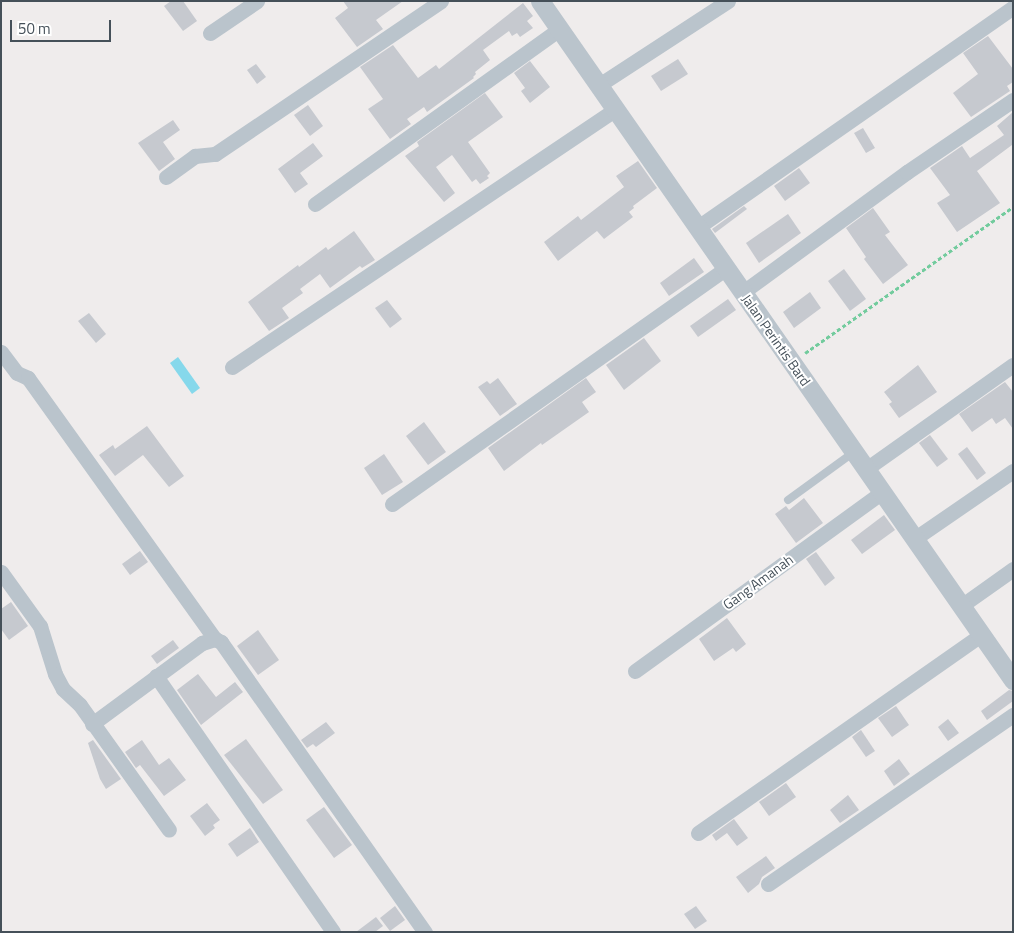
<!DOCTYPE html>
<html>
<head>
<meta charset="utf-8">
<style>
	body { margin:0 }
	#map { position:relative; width:1014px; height:933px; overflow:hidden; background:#efecec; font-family:"Titillium Web",sans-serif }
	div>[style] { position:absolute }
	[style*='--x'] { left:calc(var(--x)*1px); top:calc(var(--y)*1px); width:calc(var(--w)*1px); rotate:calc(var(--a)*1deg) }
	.water>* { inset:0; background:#86d8eb }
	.building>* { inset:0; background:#c6c9cf }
	.path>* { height:2.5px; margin-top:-1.25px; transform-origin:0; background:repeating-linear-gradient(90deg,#72cb9d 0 4px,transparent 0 6.5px) }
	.service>* { height:8px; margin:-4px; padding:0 4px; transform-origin:4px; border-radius:4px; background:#bac4cc }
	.minor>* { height:15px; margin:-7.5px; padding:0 7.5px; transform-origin:7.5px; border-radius:7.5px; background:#bac4cc }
	.tertiary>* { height:19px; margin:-9.5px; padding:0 9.5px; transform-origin:9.5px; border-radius:9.5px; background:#bac4cc }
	span { translate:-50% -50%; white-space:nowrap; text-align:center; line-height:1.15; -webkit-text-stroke:4px #fff; paint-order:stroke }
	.street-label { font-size:14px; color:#455059 }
	.frame { position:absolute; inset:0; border:2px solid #455059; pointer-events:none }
	.scale { position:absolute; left:10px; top:20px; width:101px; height:22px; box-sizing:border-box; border:2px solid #455059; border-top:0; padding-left:6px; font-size:15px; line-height:18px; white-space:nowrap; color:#455059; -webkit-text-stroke:4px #fff; paint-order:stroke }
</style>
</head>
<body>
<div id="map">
	<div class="water">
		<i style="clip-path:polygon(178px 357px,200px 388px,192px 394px,170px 363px)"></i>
	</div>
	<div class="building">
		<i style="clip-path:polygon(171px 1px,183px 1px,197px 21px,183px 31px,164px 6px)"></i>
		<i style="clip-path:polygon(343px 1px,403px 1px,376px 20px,383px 29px,357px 47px,335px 18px,348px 8px)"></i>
		<i style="clip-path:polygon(523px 3px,533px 16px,527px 21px,533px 28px,520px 37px,517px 33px,512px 36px,509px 31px,483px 50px,490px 60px,475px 72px,476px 74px,473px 77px,474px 78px,427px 112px,424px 107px,407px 119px,411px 124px,390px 139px,368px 109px,383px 99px,360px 67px,393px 45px,418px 78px,436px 65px,439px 69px)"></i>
		<i style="clip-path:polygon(988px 36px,1013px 69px,1013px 82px,1007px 86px,1010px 91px,971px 117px,953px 93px,978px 74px,963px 53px)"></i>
		<i style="clip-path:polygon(678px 59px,688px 74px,661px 91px,651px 76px)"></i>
		<i style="clip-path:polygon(530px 61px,550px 87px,530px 103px,521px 91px,525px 88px,514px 73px)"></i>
		<i style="clip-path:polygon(256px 64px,266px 77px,257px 84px,247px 70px)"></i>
		<i style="clip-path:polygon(485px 93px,503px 117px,468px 142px,490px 173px,487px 176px,489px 178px,480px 184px,476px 179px,472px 182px,452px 155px,436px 167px,455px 193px,444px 202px,405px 156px,419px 146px,417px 142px)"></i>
		<i style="clip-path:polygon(308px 105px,323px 126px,310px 136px,294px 115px)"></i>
		<i style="clip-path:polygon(1013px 112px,1013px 147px,1012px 145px,977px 171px,1000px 203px,957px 232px,937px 203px,950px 195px,930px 168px,962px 146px,970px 158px,1004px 135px,997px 126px)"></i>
		<i style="clip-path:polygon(173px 120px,180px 130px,163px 142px,175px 159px,159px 171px,138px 143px)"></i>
		<i style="clip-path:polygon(863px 128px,875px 148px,866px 153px,854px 133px)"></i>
		<i style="clip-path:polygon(313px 143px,323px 156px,300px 173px,308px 184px,295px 193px,278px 169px)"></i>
		<i style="clip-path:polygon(638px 161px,657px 188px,633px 206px,634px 208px,629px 212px,633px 217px,604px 239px,597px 231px,558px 261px,544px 242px,578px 216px,581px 220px,624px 187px,616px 176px)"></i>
		<i style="clip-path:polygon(799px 168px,810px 183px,785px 201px,774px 186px)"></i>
		<i style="clip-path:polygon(744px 206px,747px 209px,715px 233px,712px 229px)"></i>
		<i style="clip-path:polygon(873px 208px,890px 232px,885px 235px,908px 265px,883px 284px,864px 259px,866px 257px,846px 228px)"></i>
		<i style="clip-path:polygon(788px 214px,801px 233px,759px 263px,746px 243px)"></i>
		<i style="clip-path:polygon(354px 231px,375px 260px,362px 268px,360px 266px,330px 288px,320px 274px,300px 289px,303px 293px,282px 308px,289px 318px,269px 331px,248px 302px,298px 265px,299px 267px,326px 247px,328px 250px)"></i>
		<i style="clip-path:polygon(694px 258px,704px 272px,669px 296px,660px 283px)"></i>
		<i style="clip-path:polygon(844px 269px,866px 299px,850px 311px,828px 281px)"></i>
		<i style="clip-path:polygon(810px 292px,821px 308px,794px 328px,783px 312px)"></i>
		<i style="clip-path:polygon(728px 299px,736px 310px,698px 337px,690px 326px)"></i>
		<i style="clip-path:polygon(387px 300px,402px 319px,390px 328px,375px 308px)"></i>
		<i style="clip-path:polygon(89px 313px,106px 334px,96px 343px,78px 321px)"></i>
		<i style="clip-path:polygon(644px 338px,661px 361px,624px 390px,606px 365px)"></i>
		<i style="clip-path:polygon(918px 365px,937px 392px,899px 418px,889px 404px,892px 402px,884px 392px)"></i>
		<i style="clip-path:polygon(498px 378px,517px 404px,500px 416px,478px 387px,487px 381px,490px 384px)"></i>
		<i style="clip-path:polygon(586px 378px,596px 392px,582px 402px,589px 412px,542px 445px,541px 443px,504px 471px,488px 448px)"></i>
		<i style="clip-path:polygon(1005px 382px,1013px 392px,1013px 429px,1005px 418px,996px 424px,992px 418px,972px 432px,959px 414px)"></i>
		<i style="clip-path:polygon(424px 422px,446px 452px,428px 465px,406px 436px)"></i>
		<i style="clip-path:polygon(147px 426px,184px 476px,169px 487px,143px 455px,115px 476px,99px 455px,113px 445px,115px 449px)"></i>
		<i style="clip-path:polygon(930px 435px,948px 459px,937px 467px,919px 443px)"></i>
		<i style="clip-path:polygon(967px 447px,986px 473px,977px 480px,958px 454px)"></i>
		<i style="clip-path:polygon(384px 454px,403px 482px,382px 495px,364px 468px)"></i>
		<i style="clip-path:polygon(804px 498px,823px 523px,796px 543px,775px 514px,786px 506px,789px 510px)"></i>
		<i style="clip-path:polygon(884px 515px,895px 530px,862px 554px,851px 540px)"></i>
		<i style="clip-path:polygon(140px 551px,148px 562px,130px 575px,122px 564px)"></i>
		<i style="clip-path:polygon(816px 552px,835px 578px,825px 586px,806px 559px)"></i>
		<i style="clip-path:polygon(11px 602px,28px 626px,9px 640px,1px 629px,1px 609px)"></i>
		<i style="clip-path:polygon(727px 618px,746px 644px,736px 652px,733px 648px,714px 661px,699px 639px)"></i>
		<i style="clip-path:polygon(258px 630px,279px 660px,258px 675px,237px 646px)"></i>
		<i style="clip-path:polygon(173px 640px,179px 648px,157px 664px,151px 656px)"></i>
		<i style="clip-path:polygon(198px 674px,216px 697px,235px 682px,243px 692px,201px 725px,177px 690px)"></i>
		<i style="clip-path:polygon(1009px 690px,1013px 691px,1013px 701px,987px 720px,981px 711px)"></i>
		<i style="clip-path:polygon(896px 706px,909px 725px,892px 737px,878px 718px)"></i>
		<i style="clip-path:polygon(948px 719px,959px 733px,948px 741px,938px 727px)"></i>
		<i style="clip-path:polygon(326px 722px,335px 733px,316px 747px,313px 744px,307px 748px,301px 740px)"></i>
		<i style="clip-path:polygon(861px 730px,875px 751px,866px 757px,852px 737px)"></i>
		<i style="clip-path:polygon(246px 739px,283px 790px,263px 804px,224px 755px)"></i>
		<i style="clip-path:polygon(93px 740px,121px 779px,106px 789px,100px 779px,88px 743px)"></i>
		<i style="clip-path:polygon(142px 740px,159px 765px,169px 758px,186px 780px,164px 796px,140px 765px,136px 768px,125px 752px)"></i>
		<i style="clip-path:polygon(899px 759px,910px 774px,894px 786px,884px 771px)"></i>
		<i style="clip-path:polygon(786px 783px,796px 797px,769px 816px,759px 802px)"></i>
		<i style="clip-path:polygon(848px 795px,859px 810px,840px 823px,830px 810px)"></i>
		<i style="clip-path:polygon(207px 803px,220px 820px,213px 825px,215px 828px,205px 836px,190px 816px)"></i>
		<i style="clip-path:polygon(324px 807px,352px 845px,334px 858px,306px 820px)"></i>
		<i style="clip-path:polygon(734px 819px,748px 838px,737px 846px,727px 833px,716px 841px,712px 835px)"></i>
		<i style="clip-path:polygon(250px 828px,259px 842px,237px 857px,228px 844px)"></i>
		<i style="clip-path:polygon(766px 856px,775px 868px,762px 877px,759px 884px,748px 893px,736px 877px)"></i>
		<i style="clip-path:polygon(395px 906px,405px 920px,390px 931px,380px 918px)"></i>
		<i style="clip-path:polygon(696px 906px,707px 921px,695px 929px,684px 914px)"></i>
		<i style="clip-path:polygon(376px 917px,383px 926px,375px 932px,356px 932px)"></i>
	</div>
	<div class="path">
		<i style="--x:805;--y:353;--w:254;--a:-35.1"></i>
	</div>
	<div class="service">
		<i style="--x:788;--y:500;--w:82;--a:-36"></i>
	</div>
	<div class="minor">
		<i style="--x:210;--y:33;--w:57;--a:-34.2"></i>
		<i style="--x:599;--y:85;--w:154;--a:-33.1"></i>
		<i style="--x:166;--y:177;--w:36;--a:-36"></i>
		<i style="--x:195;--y:156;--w:20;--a:-6"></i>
		<i style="--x:215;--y:154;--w:273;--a:-34.1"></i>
		<i style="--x:315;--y:204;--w:300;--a:-35.6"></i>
		<i style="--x:698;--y:227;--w:384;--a:-34.9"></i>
		<i style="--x:743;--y:292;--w:203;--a:-36.2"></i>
		<i style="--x:907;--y:172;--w:128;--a:-34.2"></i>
		<i style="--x:1;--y:352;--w:26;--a:53"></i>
		<i style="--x:17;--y:373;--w:12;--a:24"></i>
		<i style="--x:28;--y:378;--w:321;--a:54.4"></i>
		<i style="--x:215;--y:639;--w:7;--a:27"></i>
		<i style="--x:221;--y:642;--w:355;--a:54.9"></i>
		<i style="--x:232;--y:367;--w:463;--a:-33.9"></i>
		<i style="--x:866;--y:469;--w:180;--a:-35.3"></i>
		<i style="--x:392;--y:504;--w:409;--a:-35.2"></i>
		<i style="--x:914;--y:539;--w:120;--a:-34.5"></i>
		<i style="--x:1;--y:572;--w:67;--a:54.2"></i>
		<i style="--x:40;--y:626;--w:50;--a:72.6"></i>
		<i style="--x:55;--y:674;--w:17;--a:62"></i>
		<i style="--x:63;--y:689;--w:23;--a:43"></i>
		<i style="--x:80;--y:705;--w:153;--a:54.5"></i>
		<i style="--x:961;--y:606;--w:64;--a:-35.4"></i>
		<i style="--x:635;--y:671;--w:305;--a:-35.9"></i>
		<i style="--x:156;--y:676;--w:311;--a:55.3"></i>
		<i style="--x:92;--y:724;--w:137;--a:-36.4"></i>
		<i style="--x:202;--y:643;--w:14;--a:-17"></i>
		<i style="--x:698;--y:833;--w:345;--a:-35"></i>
		<i style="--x:768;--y:884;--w:298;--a:-34.6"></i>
	</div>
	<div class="tertiary">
		<i style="--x:540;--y:1;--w:828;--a:55.14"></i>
	</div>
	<div class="street-label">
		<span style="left:776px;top:340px;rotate:55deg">Jalan Perintis Bard</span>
		<span style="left:758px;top:582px;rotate:-36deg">Gang Amanah</span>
	</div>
	<div class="frame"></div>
	<div class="scale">50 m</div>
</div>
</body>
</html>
